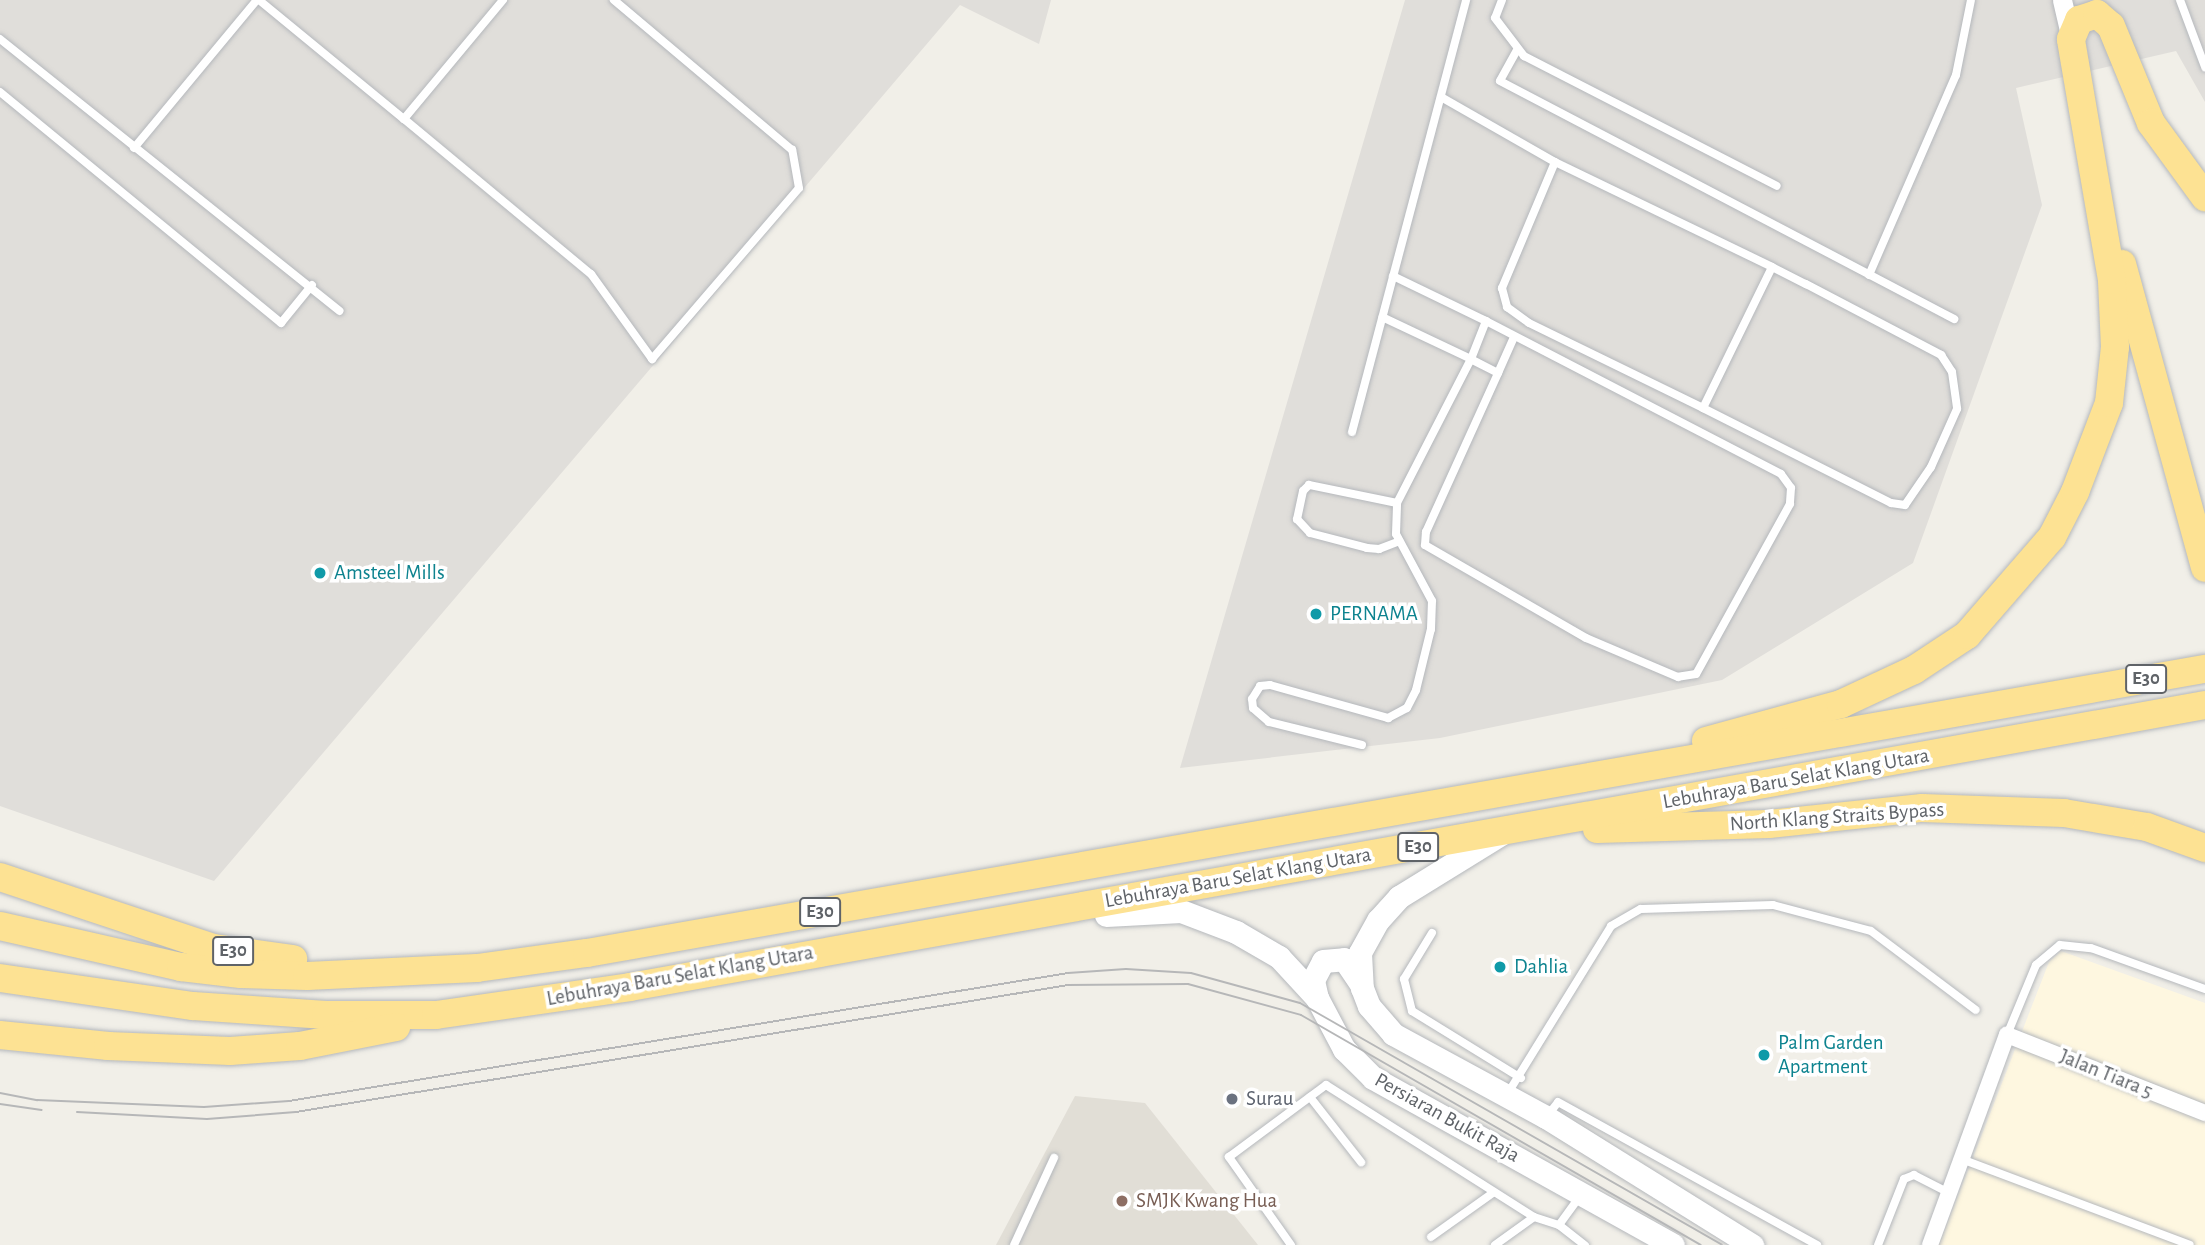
<!DOCTYPE html>
<html>
<head>
<meta charset="utf-8">
<style>
	body { margin:0 }
	#map { position:relative; width:2205px; height:1245px; overflow:hidden; background:#f1efe8; font-family:"Alegreya Sans",sans-serif }
	div>[style] { position:absolute }
	[style*='--x'] { left:calc(var(--x)*1px); top:calc(var(--y)*1px); width:calc(var(--w)*1px); rotate:calc(var(--a)*1deg) }
	.commercial>* { inset:0; background:#fef7e0 }
	.industrial>* { inset:0; background:#e0deda }
	.education>* { inset:0; background:#e1ded6 }
	.roads { filter:drop-shadow(0 0 2px #b5b8bc) drop-shadow(0 0 2px #b5b8bc) }
	.service>* { height:8px; margin:-4px; padding:0 4px; transform-origin:4px; border-radius:4px; background:#fff }
	.minor>* { height:16px; margin:-8px; padding:0 8px; transform-origin:8px; border-radius:8px; background:#fff }
	.tertiary>* { height:19px; margin:-9.5px; padding:0 9.5px; transform-origin:9.5px; border-radius:9.5px; background:#fff }
	.secondary>* { height:23px; margin:-11.5px; padding:0 11.5px; transform-origin:11.5px; border-radius:11.5px; background:#fff }
	.motorway>* { height:28px; margin:-14px; padding:0 14px; transform-origin:14px; border-radius:14px; background:#fde293 }
	.tram>* { height:2px; margin:-1px; padding:0 1px; transform-origin:1px; border-radius:1px; background:#b6b7b8 }
	.dots>* { width:19px; height:19px; translate:-50% -50%; box-sizing:border-box; border:4px solid #fff; border-radius:50% }
	span { translate:-50% -50%; white-space:nowrap; text-align:center; line-height:1.15; -webkit-text-stroke:7px #fff; paint-order:stroke }
	.shield-label span { padding:2px 5px; background:#fff; border:2px solid; border-radius:5px; -webkit-text-stroke-width:0 }
	.shield-label { font-size:19px; color:#5f6368; font-weight:700 }
	.culture-label { font-size:21px; color:#0d838f }
	.left { translate:0 -50%; text-align:left }
	.street-label { font-size:21px; color:#5f6368 }
	.worship-label { font-size:21px; color:#5b616d }
	.education-label { font-size:21px; color:#785e54 }
</style>
</head>
<body>
<div id="map">
	<div class="commercial">
		<i style="clip-path:polygon(2061px 951px,2205px 1003px,2205px 1245px,1939px 1245px,2049px 962px)"></i>
	</div>
	<div class="industrial">
		<i style="clip-path:polygon(0 0,1051px 0,1039px 44px,960px 5px,214px 881px,0 806px)"></i>
		<i style="clip-path:polygon(1405px 0,2205px 0,2205px 102px,2176px 51px,2016px 88px,2042px 205px,1913px 563px,1722px 680px,1440px 738px,1180px 768px)"></i>
	</div>
	<div class="education">
		<i style="clip-path:polygon(1075px 1096px,1145px 1103px,1258px 1245px,996px 1245px)"></i>
	</div>
	<div class="roads">
		<div class="service">
			<i style="--x:259;--y:0;--w:188;--a:39.4"></i>
			<i style="--x:503;--y:0;--w:155;--a:129.8"></i>
			<i style="--x:404;--y:119;--w:243;--a:39.7"></i>
			<i style="--x:591;--y:274;--w:105;--a:54.3"></i>
			<i style="--x:652;--y:359;--w:225;--a:-49.3"></i>
			<i style="--x:799;--y:188;--w:39;--a:-100"></i>
			<i style="--x:792;--y:150;--w:233;--a:-139.9"></i>
			<i style="--x:1502;--y:0;--w:19;--a:111"></i>
			<i style="--x:1495;--y:18;--w:48;--a:52.7"></i>
			<i style="--x:1524;--y:56;--w:284;--a:27.2"></i>
			<i style="--x:2180;--y:0;--w:72;--a:69.5"></i>
			<i style="--x:0;--y:39;--w:435;--a:38.7"></i>
			<i style="--x:1517;--y:50;--w:35;--a:119"></i>
			<i style="--x:1500;--y:81;--w:513;--a:27.66"></i>
			<i style="--x:0;--y:92;--w:364;--a:39.4"></i>
			<i style="--x:281;--y:323;--w:49;--a:-50.8"></i>
			<i style="--x:1441;--y:97;--w:131;--a:29.7"></i>
			<i style="--x:1555;--y:162;--w:241;--a:25.8"></i>
			<i style="--x:1772;--y:267;--w:38;--a:27"></i>
			<i style="--x:1806;--y:284;--w:153;--a:27.7"></i>
			<i style="--x:1941;--y:355;--w:20;--a:57"></i>
			<i style="--x:1952;--y:372;--w:37;--a:82"></i>
			<i style="--x:1957;--y:409;--w:64;--a:114.1"></i>
			<i style="--x:1931;--y:467;--w:46;--a:124.4"></i>
			<i style="--x:1905;--y:505;--w:14;--a:-172"></i>
			<i style="--x:1891;--y:503;--w:211;--a:-153.2"></i>
			<i style="--x:1703;--y:408;--w:157;--a:-63.9"></i>
			<i style="--x:134;--y:148;--w:192;--a:-50.3"></i>
			<i style="--x:1555;--y:162;--w:137;--a:112.8"></i>
			<i style="--x:1502;--y:288;--w:20;--a:75"></i>
			<i style="--x:1507;--y:307;--w:27;--a:36"></i>
			<i style="--x:1529;--y:323;--w:194;--a:26"></i>
			<i style="--x:1869;--y:275;--w:218;--a:-66.5"></i>
			<i style="--x:1956;--y:75;--w:76;--a:-78.7"></i>
			<i style="--x:1393;--y:276;--w:103;--a:25.8"></i>
			<i style="--x:1486;--y:321;--w:332;--a:27.4"></i>
			<i style="--x:1781;--y:474;--w:17;--a:54"></i>
			<i style="--x:1791;--y:488;--w:16;--a:94"></i>
			<i style="--x:1790;--y:504;--w:194;--a:118.9"></i>
			<i style="--x:1696;--y:674;--w:18;--a:171"></i>
			<i style="--x:1678;--y:677;--w:100;--a:-157"></i>
			<i style="--x:1586;--y:638;--w:186;--a:-150"></i>
			<i style="--x:1425;--y:545;--w:13;--a:-86"></i>
			<i style="--x:1426;--y:532;--w:175;--a:-65.6"></i>
			<i style="--x:1498;--y:373;--w:30;--a:-153"></i>
			<i style="--x:1471;--y:359;--w:41;--a:-68.5"></i>
			<i style="--x:1498;--y:373;--w:39;--a:-66"></i>
			<i style="--x:1352;--y:432;--w:447;--a:-75.2"></i>
			<i style="--x:1397;--y:503;--w:90;--a:-168.4"></i>
			<i style="--x:1309;--y:485;--w:8;--a:135"></i>
			<i style="--x:1303;--y:491;--w:29;--a:102"></i>
			<i style="--x:1297;--y:519;--w:19;--a:47"></i>
			<i style="--x:1310;--y:533;--w:59;--a:14.7"></i>
			<i style="--x:1367;--y:548;--w:12;--a:5"></i>
			<i style="--x:1379;--y:549;--w:22;--a:-21"></i>
			<i style="--x:1362;--y:745;--w:96;--a:-166.1"></i>
			<i style="--x:1269;--y:722;--w:21;--a:-139"></i>
			<i style="--x:1253;--y:708;--w:9;--a:-96"></i>
			<i style="--x:1252;--y:699;--w:15;--a:-58"></i>
			<i style="--x:1260;--y:686;--w:10;--a:-6"></i>
			<i style="--x:1270;--y:685;--w:123;--a:15.6"></i>
			<i style="--x:1388;--y:718;--w:21;--a:-28"></i>
			<i style="--x:1407;--y:708;--w:20;--a:-63"></i>
			<i style="--x:1416;--y:690;--w:63;--a:-76.2"></i>
			<i style="--x:1431;--y:629;--w:28;--a:-88"></i>
			<i style="--x:1432;--y:601;--w:76;--a:-118.2"></i>
			<i style="--x:1396;--y:534;--w:31;--a:-88"></i>
			<i style="--x:1397;--y:503;--w:162;--a:-62.8"></i>
			<i style="--x:1471;--y:359;--w:98;--a:-154.7"></i>
			<i style="--x:1432;--y:933;--w:54;--a:121.3"></i>
			<i style="--x:1404;--y:979;--w:33;--a:76"></i>
			<i style="--x:1412;--y:1011;--w:128;--a:31.6"></i>
			<i style="--x:2007;--y:1035;--w:76;--a:-67.5"></i>
			<i style="--x:2036;--y:965;--w:31;--a:-40"></i>
			<i style="--x:2060;--y:945;--w:31;--a:6"></i>
			<i style="--x:2091;--y:948;--w:121;--a:19.8"></i>
			<i style="--x:1508;--y:1093;--w:196;--a:-58.3"></i>
			<i style="--x:1611;--y:926;--w:34;--a:-30"></i>
			<i style="--x:1641;--y:909;--w:132;--a:-1.7"></i>
			<i style="--x:1773;--y:905;--w:101;--a:14.9"></i>
			<i style="--x:1871;--y:931;--w:131;--a:37"></i>
			<i style="--x:1310;--y:1097;--w:83;--a:51.9"></i>
			<i style="--x:1548;--y:1115;--w:16;--a:-52"></i>
			<i style="--x:1558;--y:1102;--w:296;--a:28.9"></i>
			<i style="--x:1964;--y:1160;--w:241;--a:20.6"></i>
			<i style="--x:1559;--y:1225;--w:36;--a:-54"></i>
			<i style="--x:1431;--y:1237;--w:77;--a:-35.5"></i>
			<i style="--x:1014;--y:1245;--w:96;--a:-65.3"></i>
			<i style="--x:1291;--y:1245;--w:108;--a:-125.2"></i>
			<i style="--x:1229;--y:1157;--w:121;--a:-36.6"></i>
			<i style="--x:1326;--y:1085;--w:246;--a:32.4"></i>
			<i style="--x:1534;--y:1217;--w:26;--a:18"></i>
			<i style="--x:1559;--y:1225;--w:33;--a:38"></i>
			<i style="--x:1495;--y:1245;--w:48;--a:-35.7"></i>
			<i style="--x:1878;--y:1245;--w:71;--a:-68.5"></i>
			<i style="--x:1904;--y:1179;--w:11;--a:-22"></i>
			<i style="--x:1914;--y:1175;--w:39;--a:27"></i>
		</div>
		<div class="minor">
			<i style="--x:1930;--y:1245;--w:224;--a:-69.9"></i>
			<i style="--x:2007;--y:1035;--w:213;--a:21.5"></i>
		</div>
		<div class="tertiary">
			<i style="--x:2062;--y:0;--w:40;--a:77"></i>
		</div>
		<div class="secondary">
			<i style="--x:1501;--y:834;--w:120;--a:148.3"></i>
			<i style="--x:1399;--y:897;--w:31;--a:132"></i>
			<i style="--x:1378;--y:920;--w:38;--a:119"></i>
			<i style="--x:1360;--y:953;--w:35;--a:87"></i>
			<i style="--x:1362;--y:988;--w:19;--a:69"></i>
			<i style="--x:1369;--y:1006;--w:37;--a:49"></i>
			<i style="--x:1393;--y:1034;--w:174;--a:28.5"></i>
			<i style="--x:1546;--y:1117;--w:243;--a:31.9"></i>
			<i style="--x:1106;--y:915;--w:75;--a:-3.1"></i>
			<i style="--x:1181;--y:911;--w:59;--a:20.9"></i>
			<i style="--x:1236;--y:932;--w:50;--a:30.2"></i>
			<i style="--x:1279;--y:957;--w:56;--a:47.2"></i>
			<i style="--x:1317;--y:998;--w:58;--a:62.1"></i>
			<i style="--x:1344;--y:1049;--w:41;--a:45"></i>
			<i style="--x:1373;--y:1078;--w:343;--a:29.1"></i>
			<i style="--x:1317;--y:998;--w:18;--a:-103"></i>
			<i style="--x:1313;--y:980;--w:21;--a:-62"></i>
			<i style="--x:1323;--y:961;--w:21;--a:-5"></i>
			<i style="--x:1344;--y:959;--w:29;--a:56"></i>
		</div>
		<div class="motorway">
			<i style="--x:2122;--y:264;--w:315;--a:74.7"></i>
			<i style="--x:1706;--y:741;--w:140;--a:-15.3"></i>
			<i style="--x:1841;--y:704;--w:81;--a:-25"></i>
			<i style="--x:1914;--y:670;--w:64;--a:-33.4"></i>
			<i style="--x:1967;--y:635;--w:130;--a:-49.1"></i>
			<i style="--x:2052;--y:537;--w:51;--a:-62.9"></i>
			<i style="--x:2075;--y:492;--w:95;--a:-69.1"></i>
			<i style="--x:2109;--y:403;--w:56;--a:-83.9"></i>
			<i style="--x:2115;--y:347;--w:67;--a:-92.6"></i>
			<i style="--x:2112;--y:280;--w:244;--a:-99.7"></i>
			<i style="--x:2071;--y:39;--w:21;--a:-67"></i>
			<i style="--x:2079;--y:20;--w:19;--a:-18"></i>
			<i style="--x:2097;--y:14;--w:18;--a:41"></i>
			<i style="--x:2111;--y:26;--w:105;--a:67.6"></i>
			<i style="--x:2151;--y:123;--w:92;--a:53.9"></i>
			<i style="--x:1597;--y:829;--w:172;--a:-1.7"></i>
			<i style="--x:1769;--y:824;--w:154;--a:-6"></i>
			<i style="--x:1922;--y:808;--w:142;--a:2"></i>
			<i style="--x:2064;--y:813;--w:84;--a:9.6"></i>
			<i style="--x:2147;--y:827;--w:62;--a:19.9"></i>
			<i style="--x:0;--y:877;--w:225;--a:18.4"></i>
			<i style="--x:214;--y:948;--w:80;--a:7.9"></i>
			<i style="--x:0;--y:926;--w:186;--a:12.8"></i>
			<i style="--x:181;--y:967;--w:60;--a:6.7"></i>
			<i style="--x:241;--y:974;--w:66;--a:1.7"></i>
			<i style="--x:307;--y:976;--w:170;--a:-2.7"></i>
			<i style="--x:477;--y:968;--w:111;--a:-7.8"></i>
			<i style="--x:587;--y:953;--w:1643;--a:-9.96"></i>
			<i style="--x:0;--y:978;--w:195;--a:8.3"></i>
			<i style="--x:193;--y:1006;--w:133;--a:3.9"></i>
			<i style="--x:326;--y:1015;--w:110;--a:0"></i>
			<i style="--x:436;--y:1015;--w:196;--a:-8.2"></i>
			<i style="--x:630;--y:987;--w:1600;--a:-10.15"></i>
			<i style="--x:0;--y:1035;--w:109;--a:5.8"></i>
			<i style="--x:108;--y:1046;--w:122;--a:2.3"></i>
			<i style="--x:230;--y:1051;--w:70;--a:-4.1"></i>
			<i style="--x:300;--y:1046;--w:98;--a:-11.2"></i>
		</div>
	</div>
	<div class="tram">
		<i style="--x:0;--y:1093;--w:38;--a:11"></i>
		<i style="--x:37;--y:1100;--w:167;--a:2.4"></i>
		<i style="--x:204;--y:1107;--w:85;--a:-4"></i>
		<i style="--x:289;--y:1101;--w:789;--a:-9.33"></i>
		<i style="--x:1068;--y:973;--w:58;--a:-3.9"></i>
		<i style="--x:1126;--y:969;--w:65;--a:3.5"></i>
		<i style="--x:1191;--y:973;--w:113;--a:15.4"></i>
		<i style="--x:1300;--y:1003;--w:486;--a:29.8"></i>
		<i style="--x:0;--y:1104;--w:42;--a:8.1"></i>
		<i style="--x:77;--y:1112;--w:130;--a:3.1"></i>
		<i style="--x:207;--y:1119;--w:89;--a:-4.5"></i>
		<i style="--x:296;--y:1112;--w:782;--a:-9.34"></i>
		<i style="--x:1068;--y:985;--w:120;--a:-0.5"></i>
		<i style="--x:1188;--y:984;--w:117;--a:15.3"></i>
		<i style="--x:1301;--y:1015;--w:461;--a:29.9"></i>
	</div>
	<div class="dots">
		<i style="left:320px;top:573px;background:#0f9aa8"></i>
		<i style="left:1316px;top:614px;background:#0f9aa8"></i>
		<i style="left:1500px;top:967px;background:#0f9aa8"></i>
		<i style="left:1764px;top:1055px;background:#0f9aa8"></i>
		<i style="left:1232px;top:1099px;background:#6b7280"></i>
		<i style="left:1122px;top:1201px;background:#8d6e63"></i>
	</div>
	<div class="shield-label">
		<span style="left:2146px;top:679px">E30</span>
		<span style="left:1418px;top:847px">E30</span>
		<span style="left:820px;top:912px">E30</span>
		<span style="left:233px;top:951px">E30</span>
	</div>
	<div class="culture-label">
		<span class="left" style="left:334px;top:573px">Amsteel Mills</span>
		<span class="left" style="left:1330px;top:614px">PERNAMA</span>
		<span class="left" style="left:1514px;top:967px">Dahlia</span>
		<span class="left" style="left:1778px;top:1055px">Palm Garden<br>Apartment</span>
	</div>
	<div class="street-label">
		<span style="left:1796px;top:779px;rotate:-10deg">Lebuhraya Baru Selat Klang Utara</span>
		<span style="left:1837px;top:817px;rotate:-4deg">North Klang Straits Bypass</span>
		<span style="left:1238px;top:878px;rotate:-10deg">Lebuhraya Baru Selat Klang Utara</span>
		<span style="left:680px;top:976px;rotate:-10deg">Lebuhraya Baru Selat Klang Utara</span>
		<span style="left:2106px;top:1074px;rotate:22deg">Jalan Tiara 5</span>
		<span style="left:1447px;top:1118px;rotate:29deg">Persiaran Bukit Raja</span>
	</div>
	<div class="worship-label">
		<span class="left" style="left:1246px;top:1099px">Surau</span>
	</div>
	<div class="education-label">
		<span class="left" style="left:1136px;top:1201px">SMJK Kwang Hua</span>
	</div>
</div>
</body>
</html>
